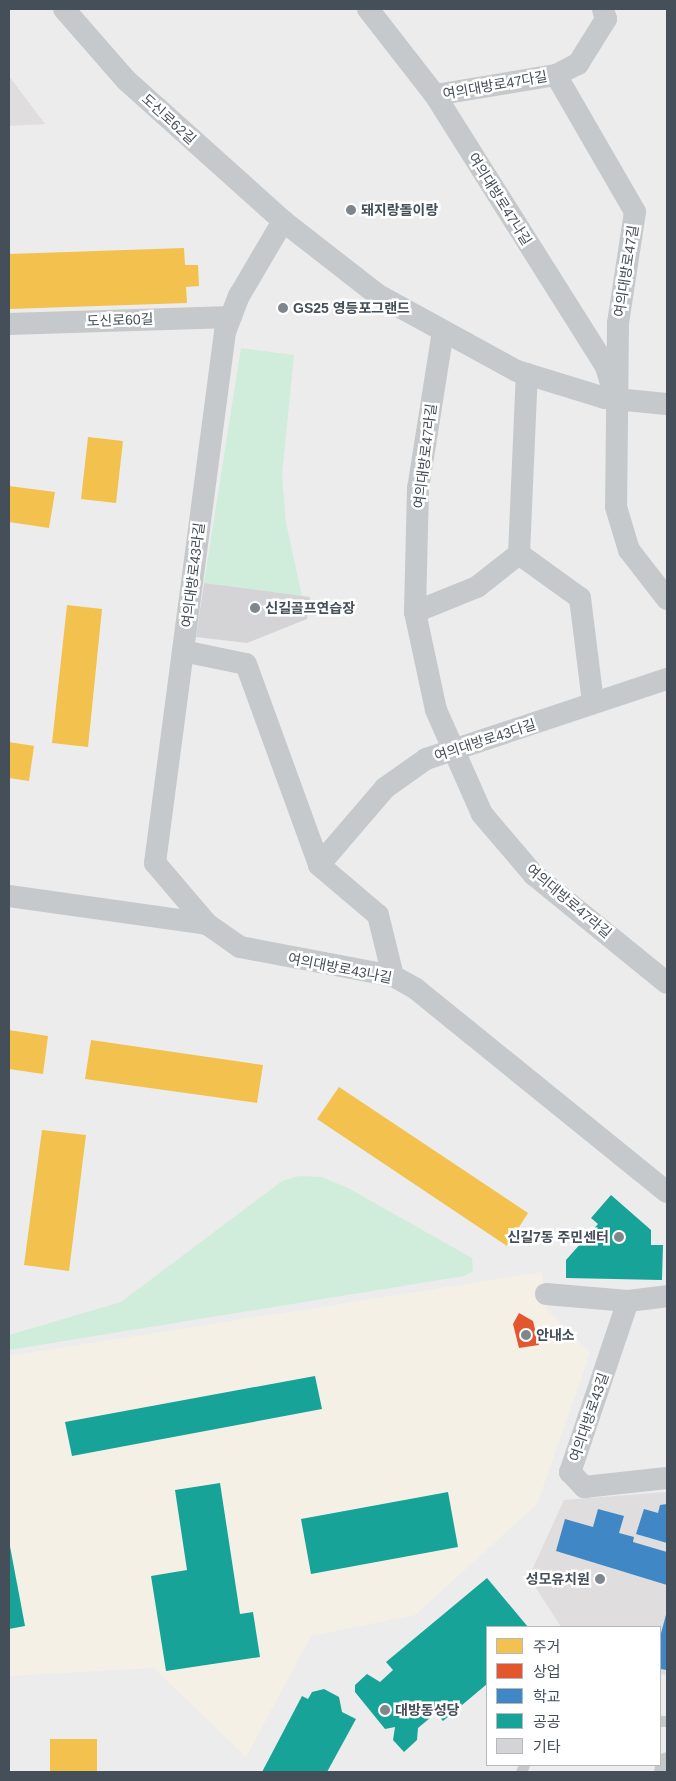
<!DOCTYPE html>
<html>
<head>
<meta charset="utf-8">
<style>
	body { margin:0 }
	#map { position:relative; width:676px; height:1781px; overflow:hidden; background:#edecec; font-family:Arial,"Noto Sans KR",sans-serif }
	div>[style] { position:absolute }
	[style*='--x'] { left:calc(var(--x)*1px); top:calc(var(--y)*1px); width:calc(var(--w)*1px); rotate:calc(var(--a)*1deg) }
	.commercial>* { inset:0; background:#f5f0e6 }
	.education>* { inset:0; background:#dfddde }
	.green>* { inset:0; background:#cfedda }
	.homes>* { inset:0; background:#f2c14e }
	.shops>* { inset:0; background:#e4572e }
	.schools>* { inset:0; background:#3f88c5 }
	.public>* { inset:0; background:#17a398 }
	.building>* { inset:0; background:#d4d4d7 }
	.lane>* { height:11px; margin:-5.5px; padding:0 5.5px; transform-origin:5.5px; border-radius:5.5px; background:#c6c9cb }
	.street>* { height:22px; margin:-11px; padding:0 11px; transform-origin:11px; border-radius:11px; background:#c6c9cb }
	.dots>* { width:14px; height:14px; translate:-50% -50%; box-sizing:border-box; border:2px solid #fff; border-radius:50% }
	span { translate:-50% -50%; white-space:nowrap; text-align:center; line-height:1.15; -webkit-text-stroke:5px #fff; paint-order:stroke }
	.street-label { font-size:14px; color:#444f59 }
	.poi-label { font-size:14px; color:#444f59; font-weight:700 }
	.left { translate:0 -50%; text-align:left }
	.right { translate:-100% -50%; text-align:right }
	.frame { position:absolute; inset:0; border:10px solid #444f59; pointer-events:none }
	.legend { position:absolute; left:486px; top:1626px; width:175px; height:140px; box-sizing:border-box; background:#fff; border:1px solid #b4b9bd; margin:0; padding:6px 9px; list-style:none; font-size:15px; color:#444f59 }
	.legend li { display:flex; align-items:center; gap:10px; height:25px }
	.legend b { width:25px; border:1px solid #b4b9bd }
</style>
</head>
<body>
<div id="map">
	<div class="commercial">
		<i style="clip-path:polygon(542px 1272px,547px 1310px,590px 1353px,537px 1504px,415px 1615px,311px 1636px,246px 1757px,154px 1668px,9px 1676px,9px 1356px)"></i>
	</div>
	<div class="education">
		<i style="clip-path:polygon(9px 76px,45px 124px,9px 126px)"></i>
		<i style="clip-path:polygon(667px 1492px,667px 1675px,660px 1674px,660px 1627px,561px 1627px,536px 1588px,532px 1570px,564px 1500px)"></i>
	</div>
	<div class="green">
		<i style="clip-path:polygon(241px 348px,294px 355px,282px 475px,286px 523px,302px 596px,204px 583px)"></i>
		<i style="clip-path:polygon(299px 1176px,322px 1177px,348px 1188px,472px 1258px,473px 1271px,464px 1276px,9px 1350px,9px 1335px,121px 1302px,282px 1181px)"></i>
	</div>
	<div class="homes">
		<i style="clip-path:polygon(184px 248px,185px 265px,198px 265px,199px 286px,186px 287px,187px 303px,9px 309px,9px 254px)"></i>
		<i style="clip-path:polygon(88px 437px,123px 441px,116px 503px,81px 499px)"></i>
		<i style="clip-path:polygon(9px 486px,55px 492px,49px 528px,9px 522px)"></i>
		<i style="clip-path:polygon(67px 605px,102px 609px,88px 747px,52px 743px)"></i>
		<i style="clip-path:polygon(9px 742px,34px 746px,29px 781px,9px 778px)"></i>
		<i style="clip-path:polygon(9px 1030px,48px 1036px,43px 1074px,9px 1069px)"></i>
		<i style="clip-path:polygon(91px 1040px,263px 1065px,257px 1103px,85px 1079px)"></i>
		<i style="clip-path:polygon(339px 1087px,528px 1213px,507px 1246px,317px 1119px)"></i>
		<i style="clip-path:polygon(42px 1130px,86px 1135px,69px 1271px,24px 1265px)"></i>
		<i style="clip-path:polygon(50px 1739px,97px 1739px,97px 1772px,50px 1772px)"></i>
	</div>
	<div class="shops">
		<i style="clip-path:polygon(519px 1313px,533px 1321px,539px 1345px,519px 1348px,513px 1324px)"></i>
	</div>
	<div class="schools">
		<i style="clip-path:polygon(667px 1504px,667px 1543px,636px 1534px,644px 1509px,658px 1513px,660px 1505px)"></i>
		<i style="clip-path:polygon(598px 1509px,624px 1516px,619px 1533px,634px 1537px,633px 1542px,667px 1552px,667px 1585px,556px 1551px,565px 1519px,593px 1527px)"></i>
		<i style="clip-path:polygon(667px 1611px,667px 1670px,660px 1669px,660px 1637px)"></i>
	</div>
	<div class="public">
		<i style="clip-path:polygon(611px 1195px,651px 1230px,651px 1245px,663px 1245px,662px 1280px,566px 1278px,566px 1260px,598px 1224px,591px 1218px)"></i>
		<i style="clip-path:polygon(315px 1376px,322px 1409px,72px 1456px,65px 1422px)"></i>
		<i style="clip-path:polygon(220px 1483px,240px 1614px,253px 1612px,260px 1657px,166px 1671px,151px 1576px,187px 1570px,175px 1490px)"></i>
		<i style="clip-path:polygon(448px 1492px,458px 1547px,311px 1574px,301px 1519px)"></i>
		<i style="clip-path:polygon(9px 1541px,25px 1626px,9px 1629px)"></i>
		<i style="clip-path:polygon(487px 1578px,528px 1627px,487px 1627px,487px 1684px,443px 1721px,436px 1713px,418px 1728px,417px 1740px,404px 1752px,393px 1740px,395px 1727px,385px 1729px,355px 1692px,355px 1685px,367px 1674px,380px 1682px,393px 1670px,386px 1662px)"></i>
		<i style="clip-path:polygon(324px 1689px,339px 1697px,342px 1712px,356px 1719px,327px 1772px,262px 1772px,302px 1696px,308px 1699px,312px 1692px)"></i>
	</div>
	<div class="building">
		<i style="clip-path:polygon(204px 583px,310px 597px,307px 619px,247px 643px,196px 637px)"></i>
	</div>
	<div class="lane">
		<i style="--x:660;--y:1721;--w:7;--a:0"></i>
		<i style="--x:521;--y:1772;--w:8;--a:-67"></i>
	</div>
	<div class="street">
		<i style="--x:64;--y:9;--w:94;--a:48.9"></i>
		<i style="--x:126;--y:80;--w:211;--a:41.9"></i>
		<i style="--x:283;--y:221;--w:120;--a:37.9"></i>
		<i style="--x:378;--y:295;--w:158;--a:28.7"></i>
		<i style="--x:517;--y:371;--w:92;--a:17.1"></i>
		<i style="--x:605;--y:398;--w:62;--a:5.5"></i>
		<i style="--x:368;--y:9;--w:109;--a:52.1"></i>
		<i style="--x:435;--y:95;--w:321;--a:57.8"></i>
		<i style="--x:606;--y:367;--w:21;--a:73"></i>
		<i style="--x:556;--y:75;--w:158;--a:60"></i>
		<i style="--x:635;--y:212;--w:112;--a:98.7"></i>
		<i style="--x:618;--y:323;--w:184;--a:90.6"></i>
		<i style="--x:616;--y:507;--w:45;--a:73.2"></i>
		<i style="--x:629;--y:550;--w:62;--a:52.2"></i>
		<i style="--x:435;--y:95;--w:123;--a:-9.4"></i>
		<i style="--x:556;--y:75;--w:25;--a:-27"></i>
		<i style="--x:578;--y:64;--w:53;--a:-58.1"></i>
		<i style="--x:606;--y:19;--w:10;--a:-107"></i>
		<i style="--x:9;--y:324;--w:222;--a:-1.8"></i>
		<i style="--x:443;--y:331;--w:159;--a:99"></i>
		<i style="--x:418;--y:488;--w:124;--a:91.4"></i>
		<i style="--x:415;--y:612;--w:100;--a:77.9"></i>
		<i style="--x:436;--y:710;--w:114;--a:66.1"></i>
		<i style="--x:482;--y:814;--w:80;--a:49.6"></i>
		<i style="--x:534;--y:875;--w:171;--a:39.1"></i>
		<i style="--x:519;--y:554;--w:75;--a:35.8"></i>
		<i style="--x:580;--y:598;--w:105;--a:82.9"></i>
		<i style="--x:519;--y:554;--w:180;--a:-87.5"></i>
		<i style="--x:415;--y:612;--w:67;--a:-22"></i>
		<i style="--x:477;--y:587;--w:53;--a:-38.2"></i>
		<i style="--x:183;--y:651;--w:64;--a:11.7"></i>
		<i style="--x:246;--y:664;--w:214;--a:70"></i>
		<i style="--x:319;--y:865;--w:77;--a:40.3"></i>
		<i style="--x:378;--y:915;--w:63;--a:76.2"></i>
		<i style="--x:319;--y:865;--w:101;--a:-49.4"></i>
		<i style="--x:385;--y:788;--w:50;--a:-35.3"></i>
		<i style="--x:426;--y:759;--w:254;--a:-18.4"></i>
		<i style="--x:9;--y:896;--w:200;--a:8"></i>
		<i style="--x:207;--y:924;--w:40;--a:34.9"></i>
		<i style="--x:240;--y:947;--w:156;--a:10.7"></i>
		<i style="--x:393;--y:976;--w:26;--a:29"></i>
		<i style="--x:416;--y:989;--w:323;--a:39"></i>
		<i style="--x:207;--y:924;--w:80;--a:-130.4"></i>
		<i style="--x:155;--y:863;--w:536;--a:-82.49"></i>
		<i style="--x:225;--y:332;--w:39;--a:-69"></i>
		<i style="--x:239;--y:296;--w:87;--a:-59.6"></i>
		<i style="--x:546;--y:1294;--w:82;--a:4.9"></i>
		<i style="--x:628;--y:1301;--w:39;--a:-7"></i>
		<i style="--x:628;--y:1301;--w:181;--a:108.7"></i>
		<i style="--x:570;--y:1472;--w:21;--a:47"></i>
		<i style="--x:584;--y:1487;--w:83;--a:-6.2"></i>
		<i style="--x:665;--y:1772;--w:9;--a:-77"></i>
	</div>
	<div class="dots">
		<i style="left:351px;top:210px;background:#7f868c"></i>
		<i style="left:283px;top:308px;background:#7f868c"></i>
		<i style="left:255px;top:608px;background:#7f868c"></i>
		<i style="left:619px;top:1237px;background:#7f868c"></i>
		<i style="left:526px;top:1335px;background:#7f868c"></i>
		<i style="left:600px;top:1579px;background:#7f868c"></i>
		<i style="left:385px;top:1710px;background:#7f868c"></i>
	</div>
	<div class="street-label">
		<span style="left:495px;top:85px;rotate:-10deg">여의대방로47다길</span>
		<span style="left:169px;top:119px;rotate:42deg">도신로62길</span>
		<span style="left:500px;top:199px;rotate:58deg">여의대방로47나길</span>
		<span style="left:626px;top:271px;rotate:-81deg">여의대방로47길</span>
		<span style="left:120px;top:320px;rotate:-2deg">도신로60길</span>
		<span style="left:425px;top:456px;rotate:-83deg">여의대방로47라길</span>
		<span style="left:193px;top:575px;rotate:-83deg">여의대방로43라길</span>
		<span style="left:485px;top:740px;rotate:-18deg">여의대방로43다길</span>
		<span style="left:569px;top:901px;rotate:40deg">여의대방로47라길</span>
		<span style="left:340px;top:968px;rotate:11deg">여의대방로43나길</span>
		<span style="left:589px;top:1417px;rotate:-71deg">여의대방로43길</span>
	</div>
	<div class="poi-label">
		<span class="left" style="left:361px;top:210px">돼지랑돌이랑</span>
		<span class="left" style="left:293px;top:308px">GS25 영등포그랜드</span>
		<span class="left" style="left:265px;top:608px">신길골프연습장</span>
		<span class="right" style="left:609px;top:1237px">신길7동 주민센터</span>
		<span class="left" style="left:536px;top:1335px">안내소</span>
		<span class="right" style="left:590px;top:1579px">성모유치원</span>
		<span class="left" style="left:395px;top:1710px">대방동성당</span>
	</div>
	<div class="frame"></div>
	<ul class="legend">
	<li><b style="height:14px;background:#f2c14e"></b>주거</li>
	<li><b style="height:14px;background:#e4572e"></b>상업</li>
	<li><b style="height:14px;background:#3f88c5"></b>학교</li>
	<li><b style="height:14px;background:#17a398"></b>공공</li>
	<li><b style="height:14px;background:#d4d4d7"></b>기타</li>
	</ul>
</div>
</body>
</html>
